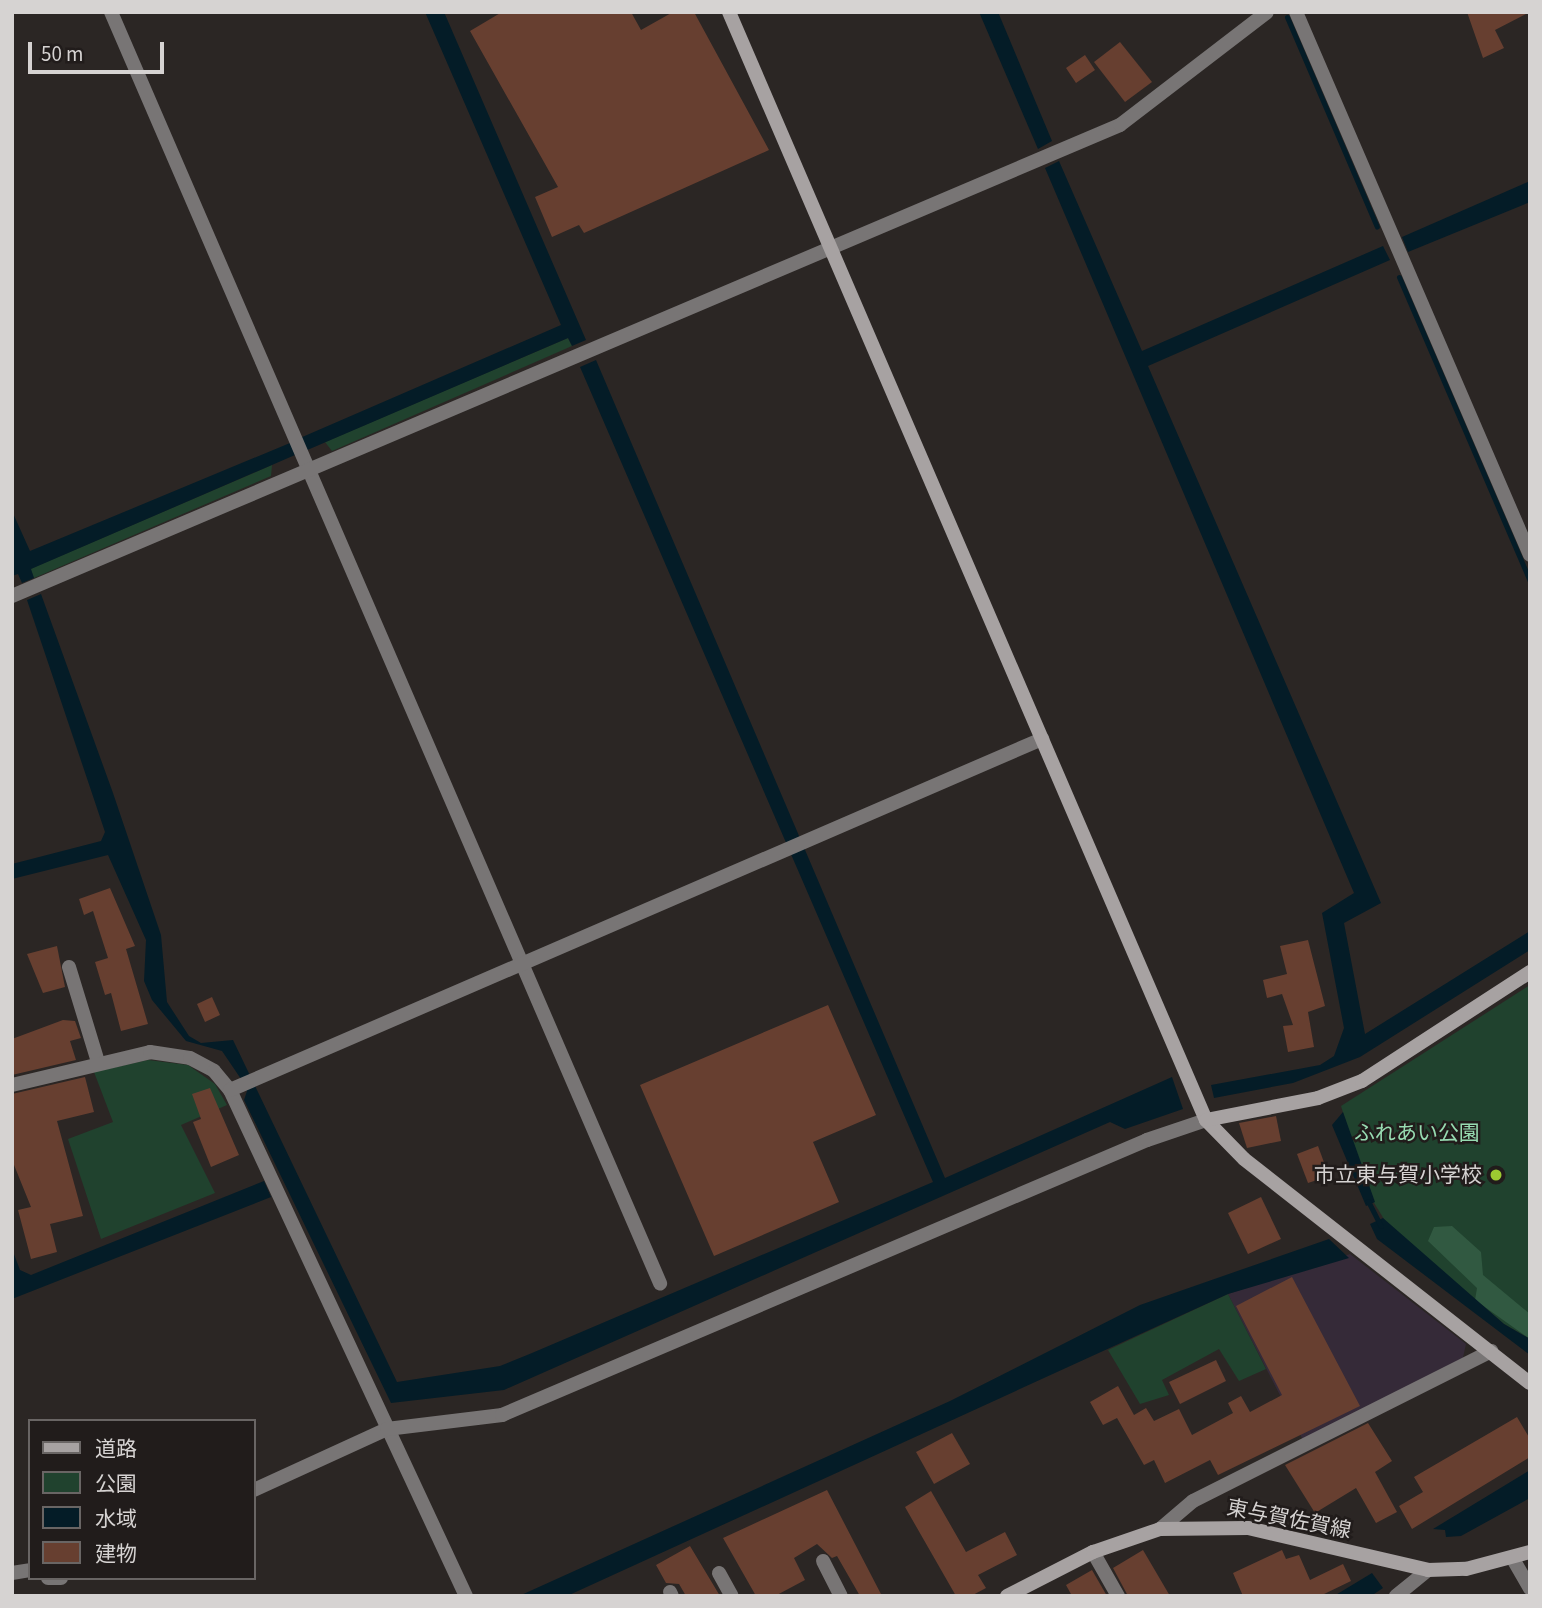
<!DOCTYPE html>
<html>
<head>
<meta charset="utf-8">
<style>
	body { margin:0 }
	#map { position:relative; width:1542px; height:1608px; overflow:hidden; background:#2b2624; font-family:"Source Sans 3","Noto Sans JP",sans-serif }
	div>[style] { position:absolute }
	[style*='--x'] { left:calc(var(--x)*1px); top:calc(var(--y)*1px); width:calc(var(--w)*1px); rotate:calc(var(--a)*1deg) }
	.industrial>* { inset:0; background:#352a38 }
	.green>* { inset:0; background:#20422e }
	.forest>* { inset:0; background:#315941 }
	.water>* { inset:0; background:#041c27 }
	.stream>* { height:5px; margin:-2.5px; padding:0 2.5px; transform-origin:2.5px; border-radius:2.5px; background:#041c27 }
	.building>* { inset:0; background:#673f30 }
	.street>* { height:14px; margin:-7px; padding:0 7px; transform-origin:7px; border-radius:7px; background:#787575 }
	.secondary>* { height:14px; margin:-7px; padding:0 7px; transform-origin:7px; border-radius:7px; background:#a7a2a2 }
	.dots>* { width:19px; height:19px; translate:-50% -50%; box-sizing:border-box; border:4px solid #211c1b; border-radius:50% }
	span { translate:-50% -50%; white-space:nowrap; text-align:center; line-height:1.15; -webkit-text-stroke:5px #211c1b; paint-order:stroke }
	.park-label { font-size:21px; color:#97dbb1 }
	.poi-label { font-size:21px; color:#d6d3d2 }
	.right { translate:-100% -50%; text-align:right }
	.street-label { font-size:21px; color:#d6d3d2 }
	.frame { position:absolute; inset:0; border:14px solid #d6d3d2; pointer-events:none }
	.legend { position:absolute; left:28px; top:1419px; width:228px; height:161px; box-sizing:border-box; background:#211c1b; border:2px solid #696564; margin:0; padding:9px 12px; list-style:none; font-size:21px; color:#d6d3d2 }
	.legend li { display:flex; align-items:center; gap:14px; height:35px }
	.legend b { width:35px; border:2px solid #696564 }
	.scale { position:absolute; left:28px; top:42px; width:136px; height:32px; box-sizing:border-box; border:4px solid #d6d3d2; border-top:0; padding-left:9px; font-size:21px; line-height:24px; white-space:nowrap; color:#d6d3d2; -webkit-text-stroke:5px #211c1b; paint-order:stroke }
</style>
</head>
<body>
<div id="map">
	<div class="industrial">
		<i style="clip-path:polygon(1350px 1254px,1466px 1344px,1462px 1362px,1304px 1442px,1228px 1294px)"></i>
	</div>
	<div class="green">
		<i style="clip-path:polygon(568px 338px,572px 346px,332px 451px,325px 442px)"></i>
		<i style="clip-path:polygon(272px 465px,271px 476px,34px 578px,30px 569px)"></i>
		<i style="clip-path:polygon(1530px 985px,1530px 1339px,1504px 1324px,1387px 1224px,1368px 1193px,1341px 1106px)"></i>
		<i style="clip-path:polygon(148px 1060px,188px 1065px,215px 1084px,227px 1105px,181px 1125px,215px 1193px,101px 1239px,68px 1139px,113px 1122px,94px 1072px)"></i>
		<i style="clip-path:polygon(1228px 1294px,1266px 1369px,1239px 1381px,1219px 1349px,1162px 1380px,1169px 1395px,1140px 1404px,1108px 1350px)"></i>
	</div>
	<div class="forest">
		<i style="clip-path:polygon(1452px 1226px,1481px 1252px,1483px 1275px,1530px 1314px,1530px 1339px,1475px 1300px,1477px 1288px,1428px 1241px,1434px 1227px)"></i>
	</div>
	<div class="water">
		<i style="clip-path:polygon(425px 12px,444px 12px,586px 340px,572px 346px,568px 338px,305px 451px,300px 438px,561px 325px)"></i>
		<i style="clip-path:polygon(979px 12px,998px 12px,1052px 141px,1038px 149px)"></i>
		<i style="clip-path:polygon(1059px 161px,1142px 351px,1383px 246px,1390px 260px,1148px 366px,1381px 903px,1344px 923px,1365px 1034px,1530px 931px,1530px 950px,1360px 1057px,1293px 1083px,1214px 1098px,1211px 1085px,1320px 1065px,1334px 1056px,1344px 1028px,1322px 913px,1354px 893px,1045px 168px)"></i>
		<i style="clip-path:polygon(1530px 181px,1530px 202px,1408px 252px,1402px 237px)"></i>
		<i style="clip-path:polygon(596px 360px,945px 1178px,1172px 1077px,1183px 1109px,1125px 1129px,1110px 1122px,504px 1390px,391px 1403px,244px 1100px,247px 1091px,241px 1079px,222px 1051px,186px 1041px,152px 1000px,144px 981px,146px 940px,108px 855px,12px 879px,12px 864px,101px 841px,105px 832px,27px 600px,41px 594px,113px 793px,161px 935px,167px 1002px,189px 1036px,201px 1043px,233px 1040px,397px 1382px,500px 1366px,532px 1353px,933px 1182px,580px 367px)"></i>
		<i style="clip-path:polygon(290px 443px,295px 455px,31px 569px,34px 578px,22px 583px,18px 574px,12px 576px,12px 511px,30px 551px)"></i>
		<i style="clip-path:polygon(1343px 1112px,1375px 1202px,1366px 1206px,1332px 1125px)"></i>
		<i style="clip-path:polygon(264px 1181px,271px 1197px,12px 1299px,12px 1249px,20px 1270px,31px 1275px)"></i>
		<i style="clip-path:polygon(1383px 1218px,1504px 1324px,1530px 1339px,1530px 1355px,1377px 1239px,1370px 1224px)"></i>
		<i style="clip-path:polygon(1329px 1239px,1349px 1258px,1228px 1294px,567px 1596px,519px 1596px,950px 1401px,1140px 1305px)"></i>
		<i style="clip-path:polygon(1530px 1470px,1530px 1498px,1461px 1536px,1446px 1537px,1445px 1530px,1433px 1529px)"></i>
		<i style="clip-path:polygon(1372px 1573px,1383px 1588px,1371px 1596px,1334px 1596px)"></i>
	</div>
	<div class="stream">
		<i style="--x:1287;--y:17;--w:228;--a:66.8"></i>
		<i style="--x:1399;--y:277;--w:331;--a:66.7"></i>
		<i style="--x:1368;--y:1201;--w:28;--a:63"></i>
	</div>
	<div class="building">
		<i style="clip-path:polygon(502px 12px,631px 12px,641px 30px,673px 12px,694px 12px,769px 150px,584px 233px,579px 225px,552px 237px,535px 197px,558px 187px,470px 31px)"></i>
		<i style="clip-path:polygon(1467px 12px,1530px 12px,1495px 30px,1504px 48px,1483px 58px)"></i>
		<i style="clip-path:polygon(1120px 42px,1152px 82px,1125px 102px,1094px 62px)"></i>
		<i style="clip-path:polygon(1085px 55px,1095px 70px,1076px 83px,1066px 68px)"></i>
		<i style="clip-path:polygon(110px 888px,135px 946px,126px 949px,148px 1024px,121px 1031px,111px 993px,105px 995px,95px 962px,108px 958px,93px 911px,84px 915px,79px 899px)"></i>
		<i style="clip-path:polygon(1308px 940px,1325px 1006px,1308px 1012px,1314px 1047px,1288px 1052px,1283px 1026px,1293px 1025px,1282px 994px,1267px 998px,1263px 980px,1287px 974px,1280px 946px)"></i>
		<i style="clip-path:polygon(57px 946px,65px 987px,43px 993px,27px 954px)"></i>
		<i style="clip-path:polygon(212px 997px,220px 1015px,205px 1022px,197px 1004px)"></i>
		<i style="clip-path:polygon(828px 1005px,876px 1115px,813px 1142px,839px 1202px,714px 1256px,640px 1085px)"></i>
		<i style="clip-path:polygon(63px 1020px,75px 1021px,81px 1038px,70px 1041px,76px 1060px,12px 1075px,12px 1039px)"></i>
		<i style="clip-path:polygon(85px 1077px,94px 1112px,57px 1121px,83px 1216px,50px 1224px,57px 1252px,31px 1259px,18px 1210px,31px 1207px,12px 1160px,12px 1094px)"></i>
		<i style="clip-path:polygon(210px 1088px,239px 1155px,211px 1167px,193px 1122px,201px 1119px,192px 1094px)"></i>
		<i style="clip-path:polygon(1276px 1116px,1281px 1141px,1247px 1148px,1239px 1123px)"></i>
		<i style="clip-path:polygon(1318px 1146px,1329px 1176px,1308px 1183px,1297px 1154px)"></i>
		<i style="clip-path:polygon(1261px 1197px,1281px 1239px,1248px 1254px,1228px 1213px)"></i>
		<i style="clip-path:polygon(1292px 1277px,1360px 1406px,1218px 1475px,1210px 1460px,1165px 1483px,1154px 1460px,1144px 1465px,1117px 1418px,1103px 1425px,1090px 1402px,1118px 1386px,1134px 1415px,1146px 1408px,1154px 1421px,1179px 1409px,1192px 1435px,1233px 1413px,1228px 1403px,1241px 1396px,1250px 1412px,1282px 1395px,1236px 1306px)"></i>
		<i style="clip-path:polygon(1216px 1360px,1226px 1381px,1180px 1404px,1169px 1382px)"></i>
		<i style="clip-path:polygon(1517px 1417px,1530px 1439px,1530px 1457px,1412px 1529px,1399px 1506px,1423px 1492px,1414px 1477px)"></i>
		<i style="clip-path:polygon(1368px 1423px,1392px 1461px,1375px 1472px,1397px 1512px,1376px 1523px,1356px 1488px,1315px 1513px,1285px 1465px)"></i>
		<i style="clip-path:polygon(952px 1433px,970px 1464px,934px 1484px,916px 1452px)"></i>
		<i style="clip-path:polygon(827px 1490px,882px 1596px,860px 1596px,837px 1556px,832px 1558px,817px 1544px,794px 1558px,805px 1580px,775px 1596px,756px 1596px,723px 1538px)"></i>
		<i style="clip-path:polygon(931px 1491px,966px 1552px,1005px 1532px,1017px 1555px,978px 1575px,986px 1588px,971px 1596px,956px 1596px,905px 1507px)"></i>
		<i style="clip-path:polygon(690px 1546px,720px 1596px,686px 1596px,679px 1584px,666px 1583px,656px 1565px)"></i>
		<i style="clip-path:polygon(1143px 1550px,1170px 1596px,1128px 1596px,1113px 1568px)"></i>
		<i style="clip-path:polygon(1282px 1550px,1286px 1559px,1299px 1555px,1310px 1580px,1343px 1564px,1351px 1581px,1320px 1596px,1243px 1596px,1233px 1573px)"></i>
		<i style="clip-path:polygon(1092px 1570px,1107px 1596px,1072px 1596px,1066px 1585px)"></i>
	</div>
	<div class="street">
		<i style="--x:111;--y:12;--w:1385;--a:66.64"></i>
		<i style="--x:1296;--y:12;--w:591;--a:66.69"></i>
		<i style="--x:12;--y:596;--w:1204;--a:-23.03"></i>
		<i style="--x:1120;--y:125;--w:185;--a:-37.5"></i>
		<i style="--x:69;--y:967;--w:99;--a:73"></i>
		<i style="--x:12;--y:1085;--w:142;--a:-13.4"></i>
		<i style="--x:150;--y:1052;--w:40;--a:8.5"></i>
		<i style="--x:190;--y:1058;--w:27;--a:28"></i>
		<i style="--x:214;--y:1071;--w:25;--a:50"></i>
		<i style="--x:230;--y:1090;--w:558;--a:65"></i>
		<i style="--x:230;--y:1090;--w:885;--a:-23.38"></i>
		<i style="--x:254;--y:1490;--w:146;--a:-24.6"></i>
		<i style="--x:387;--y:1429;--w:116;--a:-6.9"></i>
		<i style="--x:502;--y:1415;--w:701;--a:-23.09"></i>
		<i style="--x:1147;--y:1140;--w:62;--a:-18.7"></i>
		<i style="--x:1160;--y:1529;--w:43;--a:-40.3"></i>
		<i style="--x:1193;--y:1501;--w:334;--a:-26.7"></i>
		<i style="--x:1093;--y:1552;--w:51;--a:60.4"></i>
		<i style="--x:1513;--y:1559;--w:34;--a:60"></i>
		<i style="--x:823;--y:1561;--w:39;--a:63"></i>
		<i style="--x:12;--y:1573;--w:18;--a:-9"></i>
		<i style="--x:719;--y:1573;--w:26;--a:61"></i>
		<i style="--x:48;--y:1578;--w:13;--a:0"></i>
		<i style="--x:670;--y:1592;--w:4;--a:63"></i>
		<i style="--x:1396;--y:1596;--w:41;--a:-39.1"></i>
	</div>
	<div class="secondary">
		<i style="--x:729;--y:12;--w:1206;--a:66.71"></i>
		<i style="--x:1206;--y:1120;--w:54;--a:45.7"></i>
		<i style="--x:1244;--y:1159;--w:363;--a:38.1"></i>
		<i style="--x:1206;--y:1120;--w:114;--a:-11.1"></i>
		<i style="--x:1318;--y:1098;--w:47;--a:-21.1"></i>
		<i style="--x:1362;--y:1081;--w:200;--a:-33"></i>
		<i style="--x:1007;--y:1596;--w:97;--a:-27.1"></i>
		<i style="--x:1093;--y:1552;--w:71;--a:-18.9"></i>
		<i style="--x:1160;--y:1529;--w:88;--a:-0.7"></i>
		<i style="--x:1248;--y:1528;--w:185;--a:13.1"></i>
		<i style="--x:1428;--y:1570;--w:38;--a:-2"></i>
		<i style="--x:1466;--y:1569;--w:66;--a:-14.9"></i>
	</div>
	<div class="dots">
		<i style="left:1496px;top:1175px;background:#9cca31"></i>
	</div>
	<div class="park-label">
		<span style="left:1417px;top:1133px">ふれあい公園</span>
	</div>
	<div class="poi-label">
		<span class="right" style="left:1482px;top:1175px">市立東与賀小学校</span>
	</div>
	<div class="street-label">
		<span style="left:1289px;top:1519px;rotate:11deg">東与賀佐賀線</span>
	</div>
	<div class="frame"></div>
	<ul class="legend">
	<li><b style="height:9px;background:#a7a2a2"></b>道路</li>
	<li><b style="height:19px;background:#20422e"></b>公園</li>
	<li><b style="height:19px;background:#041c27"></b>水域</li>
	<li><b style="height:19px;background:#673f30"></b>建物</li>
	</ul>
	<div class="scale">50 m</div>
</div>
</body>
</html>
